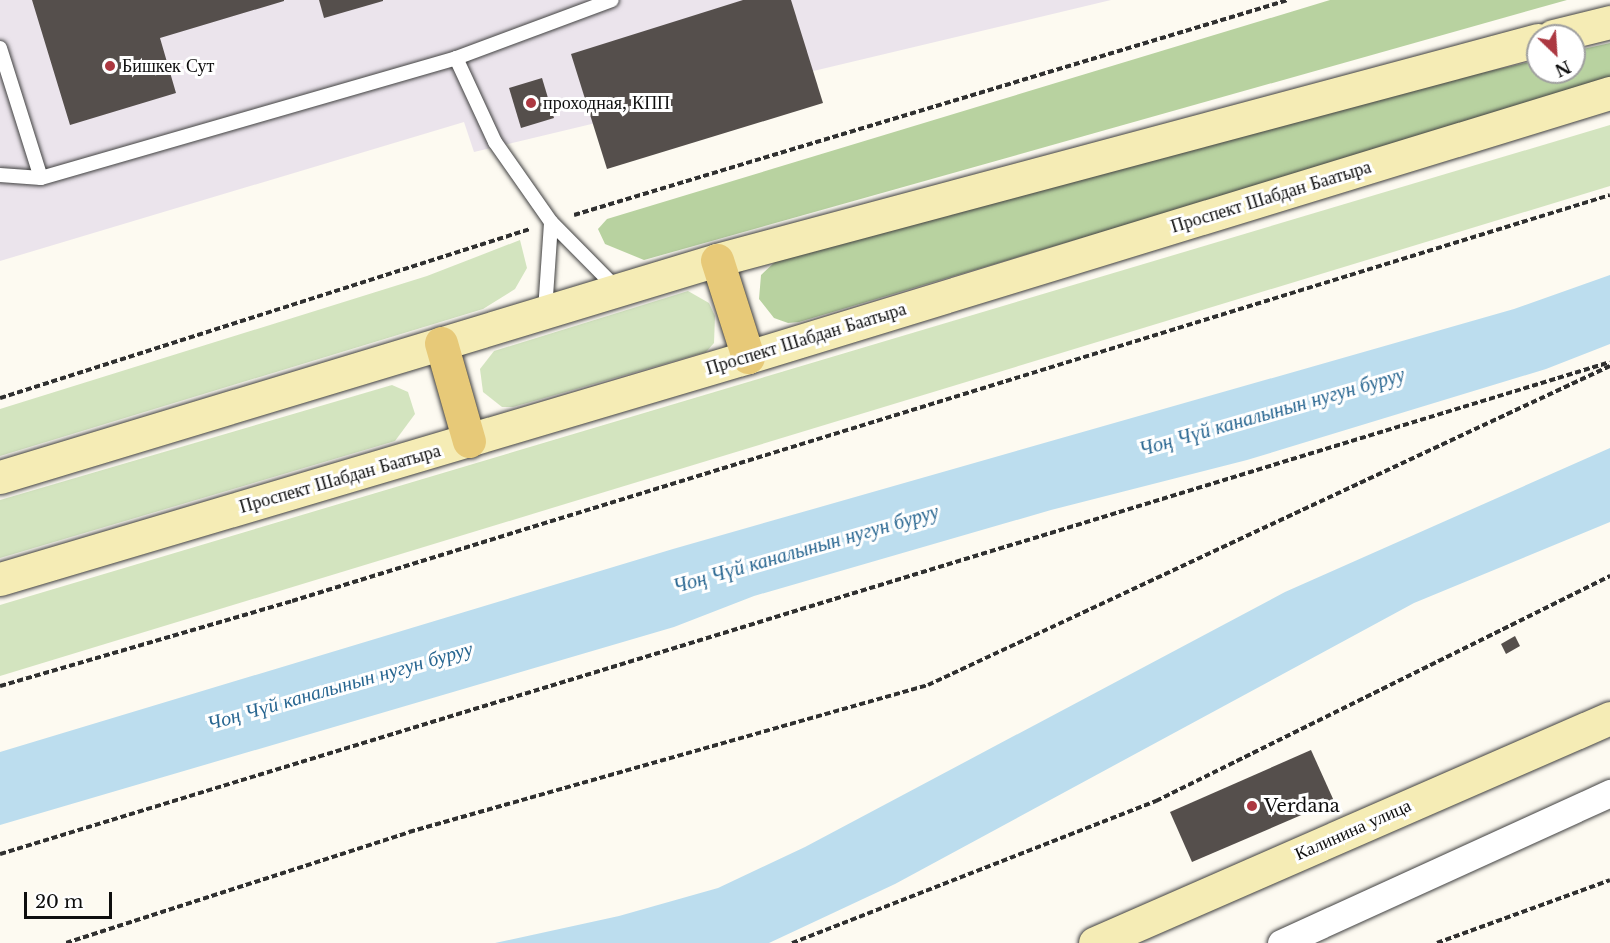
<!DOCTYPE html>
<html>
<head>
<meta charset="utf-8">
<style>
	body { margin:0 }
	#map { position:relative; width:1610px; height:943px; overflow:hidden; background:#fdfaf1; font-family:"Libre Baskerville",serif }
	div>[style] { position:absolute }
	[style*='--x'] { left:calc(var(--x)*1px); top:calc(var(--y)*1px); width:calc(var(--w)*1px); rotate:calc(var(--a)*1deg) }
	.industrial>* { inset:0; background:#ebe4ec }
	.green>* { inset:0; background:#d3e4bf }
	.forest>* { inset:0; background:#b8d2a0 }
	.water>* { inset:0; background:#bcddee }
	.building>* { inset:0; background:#554f4c }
	.path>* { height:4px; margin-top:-2px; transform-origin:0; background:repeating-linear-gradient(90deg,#303030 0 6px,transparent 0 9px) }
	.roads { filter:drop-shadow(0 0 2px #414141) drop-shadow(0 0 2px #414141) }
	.service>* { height:14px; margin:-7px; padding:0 7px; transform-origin:7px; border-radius:7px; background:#fff }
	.minor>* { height:27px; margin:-13.5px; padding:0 13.5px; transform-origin:13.5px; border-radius:13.5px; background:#fff }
	.secondary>* { height:33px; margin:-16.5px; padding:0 16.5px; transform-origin:16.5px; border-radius:16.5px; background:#f5ecb5 }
	.primary>* { height:33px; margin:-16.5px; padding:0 16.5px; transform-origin:16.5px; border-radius:16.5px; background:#e7c978 }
	.dots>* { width:16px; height:16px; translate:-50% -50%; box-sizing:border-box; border:3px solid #fff; border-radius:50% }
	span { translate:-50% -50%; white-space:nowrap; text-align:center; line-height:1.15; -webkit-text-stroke:6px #fff; paint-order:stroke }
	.poi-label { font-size:18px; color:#0e0e0e }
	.left { translate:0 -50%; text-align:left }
	.street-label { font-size:18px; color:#0e0e0e }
	.water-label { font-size:20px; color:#276590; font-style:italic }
	.north { position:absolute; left:1526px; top:24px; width:60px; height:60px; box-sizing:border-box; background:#fff; border:2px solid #9f9f9f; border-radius:50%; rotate:155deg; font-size:16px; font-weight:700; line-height:24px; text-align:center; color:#0e0e0e }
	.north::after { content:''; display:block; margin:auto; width:21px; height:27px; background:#ac3841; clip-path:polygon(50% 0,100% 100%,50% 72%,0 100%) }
	.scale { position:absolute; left:24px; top:892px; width:88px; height:27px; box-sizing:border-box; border:3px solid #0e0e0e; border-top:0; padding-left:8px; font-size:18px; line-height:21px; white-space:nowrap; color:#0e0e0e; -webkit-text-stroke:4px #fff; paint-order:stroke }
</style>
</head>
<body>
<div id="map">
	<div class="industrial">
		<i style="clip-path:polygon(0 0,1111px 0,474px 152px,464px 122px,0 261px)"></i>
	</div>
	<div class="green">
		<i style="clip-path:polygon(1610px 125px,1610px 186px,0 676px,0 605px)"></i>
		<i style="clip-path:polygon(520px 240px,527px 268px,515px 289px,483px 309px,0 456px,0 409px,427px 276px)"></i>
		<i style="clip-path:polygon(688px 291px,709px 303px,715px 316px,714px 343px,706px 352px,513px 407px,502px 407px,483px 392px,480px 369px,494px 351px)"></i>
		<i style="clip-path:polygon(392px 385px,408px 392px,415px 414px,395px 441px,0 558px,0 500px)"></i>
	</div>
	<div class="forest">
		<i style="clip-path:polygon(1330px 0,1567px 0,644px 260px,605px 244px,598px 229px,607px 219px)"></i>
		<i style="clip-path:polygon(1610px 43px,1610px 81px,799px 322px,788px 323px,774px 318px,759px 299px,761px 275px,776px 261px,1415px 88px,1538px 60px,1538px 72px,1574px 72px,1574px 51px)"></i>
	</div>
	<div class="water">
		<i style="clip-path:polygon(1610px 275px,1610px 344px,1546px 369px,1247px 460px,1051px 510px,754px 596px,674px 627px,0 825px,0 752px,673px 549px,1514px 309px)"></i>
		<i style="clip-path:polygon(1610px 448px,1610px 522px,1414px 603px,895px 884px,769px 943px,495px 943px,619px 916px,718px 888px,805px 847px,1285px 592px)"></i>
	</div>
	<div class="building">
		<i style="clip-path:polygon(32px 0,284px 0,284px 1px,160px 38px,176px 93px,70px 125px)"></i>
		<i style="clip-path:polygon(319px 0,383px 0,383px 1px,324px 18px)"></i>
		<i style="clip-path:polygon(743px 0,791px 0,823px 103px,607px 169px,571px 54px)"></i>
		<i style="clip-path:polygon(542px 78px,554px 118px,521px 128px,509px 88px)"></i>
		<i style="clip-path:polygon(1515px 636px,1520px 646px,1506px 654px,1501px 644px)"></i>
		<i style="clip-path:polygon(1311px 750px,1334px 801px,1192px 862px,1170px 812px)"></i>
	</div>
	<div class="path">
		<i style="--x:574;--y:215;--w:746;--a:-16.76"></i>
		<i style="--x:0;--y:398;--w:556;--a:-17.69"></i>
		<i style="--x:0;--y:686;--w:304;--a:-16.2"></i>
		<i style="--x:292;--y:601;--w:1379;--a:-17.12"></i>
		<i style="--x:0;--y:854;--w:1683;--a:-16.99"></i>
		<i style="--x:66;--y:943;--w:361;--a:-17.9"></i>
		<i style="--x:409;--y:832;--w:539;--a:-15.81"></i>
		<i style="--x:928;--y:685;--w:753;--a:-25.07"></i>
		<i style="--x:792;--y:943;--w:391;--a:-21.3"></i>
		<i style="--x:1156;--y:801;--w:507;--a:-26.36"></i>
		<i style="--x:1437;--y:943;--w:184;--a:-20"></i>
	</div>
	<div class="roads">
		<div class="service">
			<i style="--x:0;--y:48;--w:136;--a:72.5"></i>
			<i style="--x:456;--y:58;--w:166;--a:-20.4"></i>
			<i style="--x:0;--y:175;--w:41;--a:4.2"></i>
			<i style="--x:41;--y:178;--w:432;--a:-16.1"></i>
			<i style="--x:456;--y:58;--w:93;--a:65.1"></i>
			<i style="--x:495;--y:142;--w:98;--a:55"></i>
			<i style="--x:551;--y:222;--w:94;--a:45.4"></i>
			<i style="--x:545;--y:311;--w:89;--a:-86.1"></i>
		</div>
		<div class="minor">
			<i style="--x:1281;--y:943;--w:362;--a:-24.5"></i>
		</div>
		<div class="secondary">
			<i style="--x:1553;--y:36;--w:59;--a:-13.8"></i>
			<i style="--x:0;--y:477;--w:749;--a:-16.84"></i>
			<i style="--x:717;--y:260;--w:850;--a:-15"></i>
			<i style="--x:0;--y:579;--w:780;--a:-16.53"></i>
			<i style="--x:748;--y:357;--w:902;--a:-17.03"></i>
			<i style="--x:1095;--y:943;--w:562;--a:-23.6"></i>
		</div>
		<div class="primary">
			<i style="--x:717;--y:260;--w:102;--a:72.3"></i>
			<i style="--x:441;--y:343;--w:102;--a:74.1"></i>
		</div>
	</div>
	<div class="dots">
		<i style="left:110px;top:66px;background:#ac3841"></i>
		<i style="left:531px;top:103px;background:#ac3841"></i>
		<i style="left:1252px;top:806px;background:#ac3841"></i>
	</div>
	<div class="poi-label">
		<span class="left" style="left:122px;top:66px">Бишкек Сут</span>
		<span class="left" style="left:543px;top:103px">проходная, КПП</span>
		<span class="left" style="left:1264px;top:806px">Verdana</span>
	</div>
	<div class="street-label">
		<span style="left:1271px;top:197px;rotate:-17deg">Проспект Шабдан Баатыра</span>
		<span style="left:806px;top:339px;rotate:-17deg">Проспект Шабдан Баатыра</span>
		<span style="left:340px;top:479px;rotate:-16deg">Проспект Шабдан Баатыра</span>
		<span style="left:1353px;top:830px;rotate:-24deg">Калинина улица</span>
	</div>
	<div class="water-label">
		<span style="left:1272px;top:412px;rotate:-16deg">Чоң Чүй каналынын нугун буруу</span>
		<span style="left:806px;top:549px;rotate:-16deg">Чоң Чүй каналынын нугун буруу</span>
		<span style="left:340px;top:686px;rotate:-16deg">Чоң Чүй каналынын нугун буруу</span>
	</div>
	<div class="north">N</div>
	<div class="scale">20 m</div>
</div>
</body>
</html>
